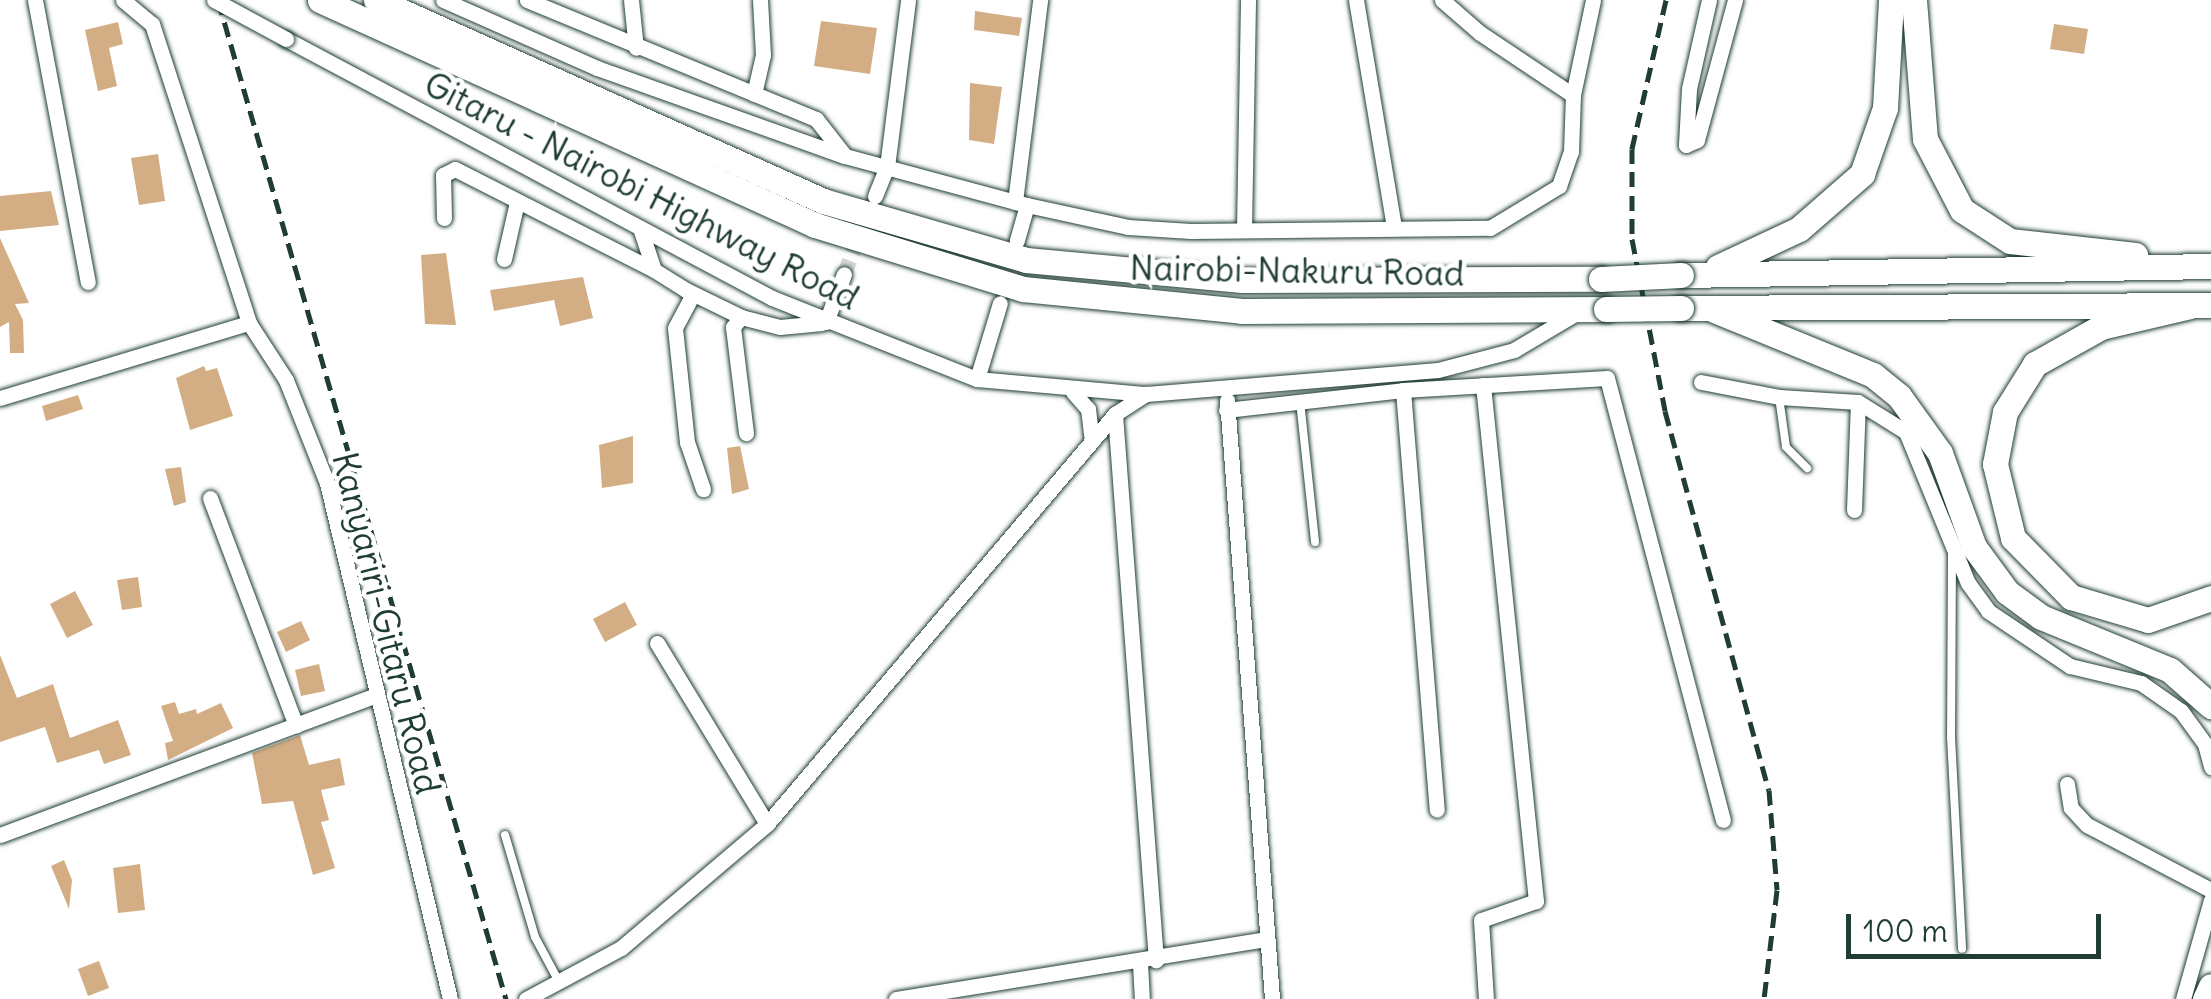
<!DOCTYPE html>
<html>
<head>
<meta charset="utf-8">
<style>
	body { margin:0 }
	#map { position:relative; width:2211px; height:999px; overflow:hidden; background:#fff; font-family:Delius,sans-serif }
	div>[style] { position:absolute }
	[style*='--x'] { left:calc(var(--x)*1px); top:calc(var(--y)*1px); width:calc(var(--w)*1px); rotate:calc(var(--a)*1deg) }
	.building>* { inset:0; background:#d3ad84 }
	.minor-tunnel>* { height:15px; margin-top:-7.5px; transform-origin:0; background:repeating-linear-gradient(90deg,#d2d8d6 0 15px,transparent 0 23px) }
	.roads { filter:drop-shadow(0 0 2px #1f3d34) drop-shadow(0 0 2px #1f3d34) }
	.service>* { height:8px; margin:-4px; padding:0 4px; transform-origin:4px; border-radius:4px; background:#fff }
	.minor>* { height:15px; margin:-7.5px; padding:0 7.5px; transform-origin:7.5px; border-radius:7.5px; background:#fff }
	.primary>* { height:25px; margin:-12.5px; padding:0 12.5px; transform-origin:12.5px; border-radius:12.5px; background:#fff }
	.trunk>* { height:25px; margin:-12.5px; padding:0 12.5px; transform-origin:12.5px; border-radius:12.5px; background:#fff }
	.rail>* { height:5px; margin-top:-2.5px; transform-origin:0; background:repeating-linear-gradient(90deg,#1f3d34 0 15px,transparent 0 23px) }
	.bridges { filter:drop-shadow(0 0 2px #1f3d34) drop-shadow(0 0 2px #1f3d34) }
	.minor-bridge>* { height:15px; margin:-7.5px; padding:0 7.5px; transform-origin:7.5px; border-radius:7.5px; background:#fff }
	.trunk-bridge>* { height:25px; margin:-12.5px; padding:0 12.5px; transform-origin:12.5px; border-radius:12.5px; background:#fff }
	span { translate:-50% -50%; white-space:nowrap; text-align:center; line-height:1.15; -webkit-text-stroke:9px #fff; paint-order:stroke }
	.street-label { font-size:35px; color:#1f3d34 }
	.scale { position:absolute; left:1846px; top:914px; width:255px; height:45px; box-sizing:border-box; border:5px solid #1f3d34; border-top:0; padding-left:12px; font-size:30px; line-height:35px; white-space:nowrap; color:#1f3d34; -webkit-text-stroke:8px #fff; paint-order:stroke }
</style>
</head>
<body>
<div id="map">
	<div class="building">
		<i style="clip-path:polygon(975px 11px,1022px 18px,1019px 36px,974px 30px)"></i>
		<i style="clip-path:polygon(821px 21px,877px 28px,870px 74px,814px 66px)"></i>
		<i style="clip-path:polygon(118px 22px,123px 44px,109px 48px,117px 86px,98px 91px,85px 30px)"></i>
		<i style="clip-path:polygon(2054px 24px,2088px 29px,2084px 54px,2050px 49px)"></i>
		<i style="clip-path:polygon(970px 83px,1002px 87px,994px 144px,969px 140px)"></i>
		<i style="clip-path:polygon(158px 154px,165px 201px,139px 205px,131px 158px)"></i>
		<i style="clip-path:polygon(51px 191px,59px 225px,0 231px,0 196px)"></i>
		<i style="clip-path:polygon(0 238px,29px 303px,15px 304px,23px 320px,24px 353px,10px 353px,9px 322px,0 327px)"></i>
		<i style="clip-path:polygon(446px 253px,456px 325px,425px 324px,421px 255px)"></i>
		<i style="clip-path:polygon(583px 277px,593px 318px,560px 326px,554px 300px,494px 311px,490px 290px)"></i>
		<i style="clip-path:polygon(204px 366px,206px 371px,217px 368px,233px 416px,190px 430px,176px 378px)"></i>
		<i style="clip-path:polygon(78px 395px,83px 409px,46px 421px,42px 406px)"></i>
		<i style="clip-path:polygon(633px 436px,633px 483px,602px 488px,599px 445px)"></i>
		<i style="clip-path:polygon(740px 446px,749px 489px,732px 494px,727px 448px)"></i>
		<i style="clip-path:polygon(181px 467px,186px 502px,174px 506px,165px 469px)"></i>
		<i style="clip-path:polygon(138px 577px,142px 607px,122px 610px,117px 580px)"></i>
		<i style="clip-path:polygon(75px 591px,93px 625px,67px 638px,50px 604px)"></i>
		<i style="clip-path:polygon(625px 602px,637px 625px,605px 642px,593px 619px)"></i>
		<i style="clip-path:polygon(301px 621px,310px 640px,286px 652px,277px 632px)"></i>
		<i style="clip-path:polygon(0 655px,17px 698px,53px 684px,70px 738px,118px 720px,131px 755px,104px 764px,99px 750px,57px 763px,45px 727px,0 742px)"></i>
		<i style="clip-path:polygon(319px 664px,325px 691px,301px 696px,295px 670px)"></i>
		<i style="clip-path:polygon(175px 702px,179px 714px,196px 709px,197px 714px,221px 703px,233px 728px,168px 760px,165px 743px,173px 741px,161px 706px)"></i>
		<i style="clip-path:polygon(300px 735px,309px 765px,340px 758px,345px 785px,321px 790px,329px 820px,321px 822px,335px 868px,313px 875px,293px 801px,262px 804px,252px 753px)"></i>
		<i style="clip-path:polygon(64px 860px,72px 880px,69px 909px,51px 866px)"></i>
		<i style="clip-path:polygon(140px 864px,145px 910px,118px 913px,113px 868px)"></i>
		<i style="clip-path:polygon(99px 961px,109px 988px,88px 996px,78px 969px)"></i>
	</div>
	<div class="minor-tunnel">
		<i style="--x:844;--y:274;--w:45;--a:-68"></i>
	</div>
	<div class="roads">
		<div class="service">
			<i style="--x:1779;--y:397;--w:50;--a:82"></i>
			<i style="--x:1786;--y:447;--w:30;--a:45"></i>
			<i style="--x:1300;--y:401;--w:142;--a:83.9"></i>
			<i style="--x:1952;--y:554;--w:183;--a:90.3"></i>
			<i style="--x:1951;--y:737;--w:212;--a:87"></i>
			<i style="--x:505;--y:835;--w:106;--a:73.6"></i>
			<i style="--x:535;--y:937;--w:49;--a:61.9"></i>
		</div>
		<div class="minor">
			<i style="--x:35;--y:0;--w:287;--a:79.4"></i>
			<i style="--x:123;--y:0;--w:38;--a:40"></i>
			<i style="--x:152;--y:24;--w:314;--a:72"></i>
			<i style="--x:249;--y:323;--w:68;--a:57"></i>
			<i style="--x:286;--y:380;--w:111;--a:68.3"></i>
			<i style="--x:327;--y:483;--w:530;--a:76.59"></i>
			<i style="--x:443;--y:0;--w:168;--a:23.8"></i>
			<i style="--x:597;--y:68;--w:262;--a:19.6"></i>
			<i style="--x:527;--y:0;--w:313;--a:22.4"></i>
			<i style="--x:816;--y:119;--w:47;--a:51.9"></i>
			<i style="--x:845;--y:156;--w:188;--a:15.1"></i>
			<i style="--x:1027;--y:205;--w:37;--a:106"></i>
			<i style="--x:631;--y:0;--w:48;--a:84.1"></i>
			<i style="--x:1356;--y:0;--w:231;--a:80.5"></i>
			<i style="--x:1442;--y:0;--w:50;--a:41"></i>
			<i style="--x:1480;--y:33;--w:112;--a:33.7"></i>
			<i style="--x:1709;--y:0;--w:91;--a:102.7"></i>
			<i style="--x:1689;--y:89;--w:56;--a:93.1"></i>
			<i style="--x:1686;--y:145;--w:12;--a:-24"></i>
			<i style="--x:1697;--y:140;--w:145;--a:-74.8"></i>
			<i style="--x:286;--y:39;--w:551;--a:28.05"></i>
			<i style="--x:772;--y:298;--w:220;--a:21.6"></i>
			<i style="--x:977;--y:379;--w:170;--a:5.1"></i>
			<i style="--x:1146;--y:394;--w:293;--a:-4.7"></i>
			<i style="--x:1438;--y:370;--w:79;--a:-14.7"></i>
			<i style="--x:1514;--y:350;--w:74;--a:-30.7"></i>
			<i style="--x:754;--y:94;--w:40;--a:-77"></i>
			<i style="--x:763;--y:55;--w:55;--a:-93.1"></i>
			<i style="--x:875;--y:196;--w:31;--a:-68"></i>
			<i style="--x:887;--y:167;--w:168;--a:-82.8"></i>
			<i style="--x:1015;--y:202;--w:204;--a:-82.9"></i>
			<i style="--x:1027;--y:205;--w:103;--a:12.3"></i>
			<i style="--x:1128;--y:227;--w:63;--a:3.6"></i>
			<i style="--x:1191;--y:231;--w:299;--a:-0.6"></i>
			<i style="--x:1490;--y:228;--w:81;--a:-31.3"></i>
			<i style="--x:1559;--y:186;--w:36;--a:-71"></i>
			<i style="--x:1571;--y:152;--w:57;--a:-88"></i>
			<i style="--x:1573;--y:95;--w:97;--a:-78.1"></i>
			<i style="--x:444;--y:218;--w:43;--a:-91.3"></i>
			<i style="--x:443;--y:175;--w:13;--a:-27"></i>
			<i style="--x:455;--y:169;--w:223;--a:26.9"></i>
			<i style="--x:640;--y:228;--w:44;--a:71.6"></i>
			<i style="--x:654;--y:270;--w:38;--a:32"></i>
			<i style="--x:686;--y:290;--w:61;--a:26.1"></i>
			<i style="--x:741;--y:317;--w:40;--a:14.4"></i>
			<i style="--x:780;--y:327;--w:42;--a:-5.4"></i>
			<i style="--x:1244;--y:230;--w:230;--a:-89"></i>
			<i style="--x:504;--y:259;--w:58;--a:-77.2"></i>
			<i style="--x:693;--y:294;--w:38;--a:118"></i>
			<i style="--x:675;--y:328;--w:115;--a:84"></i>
			<i style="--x:687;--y:442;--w:50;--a:71.2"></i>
			<i style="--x:741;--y:317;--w:13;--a:129"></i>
			<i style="--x:733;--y:327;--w:107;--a:83"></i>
			<i style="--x:826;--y:322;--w:51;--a:-69.4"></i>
			<i style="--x:977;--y:379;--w:79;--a:-73.2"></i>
			<i style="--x:1701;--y:382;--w:79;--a:10.9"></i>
			<i style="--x:1779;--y:397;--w:79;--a:3.6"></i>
			<i style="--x:1858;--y:402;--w:57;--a:32"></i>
			<i style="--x:1906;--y:432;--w:163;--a:67.7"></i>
			<i style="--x:1968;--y:583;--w:34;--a:54"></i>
			<i style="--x:1988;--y:611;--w:99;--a:33.9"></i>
			<i style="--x:2070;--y:666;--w:73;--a:13.5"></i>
			<i style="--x:2141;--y:683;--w:49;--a:35"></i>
			<i style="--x:2181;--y:711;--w:41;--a:54"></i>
			<i style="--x:2205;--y:744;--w:24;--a:75"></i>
			<i style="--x:1483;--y:385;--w:519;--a:84.14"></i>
			<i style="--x:1536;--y:901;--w:58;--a:160.9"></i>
			<i style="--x:1481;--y:920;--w:79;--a:86.4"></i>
			<i style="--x:1403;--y:390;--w:421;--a:85.4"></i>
			<i style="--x:1073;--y:392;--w:23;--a:49"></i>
			<i style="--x:1088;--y:409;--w:32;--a:83"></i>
			<i style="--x:0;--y:398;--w:260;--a:-16.8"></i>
			<i style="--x:1227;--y:400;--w:601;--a:85.7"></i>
			<i style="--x:1226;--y:410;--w:178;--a:-6.4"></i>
			<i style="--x:1403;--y:390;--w:204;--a:-3.4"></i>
			<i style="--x:1607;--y:378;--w:457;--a:75.3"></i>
			<i style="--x:1115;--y:414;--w:548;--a:85.71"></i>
			<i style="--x:210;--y:498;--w:243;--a:69.3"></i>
			<i style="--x:1854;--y:510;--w:108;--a:-87.9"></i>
			<i style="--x:657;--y:643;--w:212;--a:58.7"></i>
			<i style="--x:2067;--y:784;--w:24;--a:81"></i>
			<i style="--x:2071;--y:808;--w:23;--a:47"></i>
			<i style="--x:2087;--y:825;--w:140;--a:27.7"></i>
			<i style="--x:0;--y:835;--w:398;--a:-20.4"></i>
			<i style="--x:1140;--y:963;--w:36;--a:87"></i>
			<i style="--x:526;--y:999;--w:108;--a:-28.2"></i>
			<i style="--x:621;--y:948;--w:192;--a:-40.3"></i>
			<i style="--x:767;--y:824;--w:538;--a:-49.68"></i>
			<i style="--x:1115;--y:414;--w:37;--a:-33"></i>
			<i style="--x:896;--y:999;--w:376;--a:-9.2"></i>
			<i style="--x:2183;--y:999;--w:103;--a:-74.2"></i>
		</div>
		<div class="primary">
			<i style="--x:2205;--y:999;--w:14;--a:-65"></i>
		</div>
		<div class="trunk">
			<i style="--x:320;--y:0;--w:544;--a:24.44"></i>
			<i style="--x:815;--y:225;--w:218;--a:17.1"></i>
			<i style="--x:1023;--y:289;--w:220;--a:5.7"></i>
			<i style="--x:1242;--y:311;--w:364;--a:-0.3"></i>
			<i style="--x:376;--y:0;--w:490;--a:24.2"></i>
			<i style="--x:823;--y:201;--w:211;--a:16.2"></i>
			<i style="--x:1026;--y:260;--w:217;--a:5.3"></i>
			<i style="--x:1242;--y:280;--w:359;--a:-0.2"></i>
			<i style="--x:1914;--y:0;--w:139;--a:85.5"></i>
			<i style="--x:1925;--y:139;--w:80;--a:62.5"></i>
			<i style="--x:1962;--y:210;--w:57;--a:32.9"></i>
			<i style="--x:2010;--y:241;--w:126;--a:6.4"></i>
			<i style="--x:1718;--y:267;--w:89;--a:-25.1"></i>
			<i style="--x:1799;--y:229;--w:84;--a:-41.1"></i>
			<i style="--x:1862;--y:174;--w:70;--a:-70.8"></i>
			<i style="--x:1885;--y:108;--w:108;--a:-86.8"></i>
			<i style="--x:1681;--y:275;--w:530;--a:-0.97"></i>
			<i style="--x:2190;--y:306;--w:91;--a:166.7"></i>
			<i style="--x:2101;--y:327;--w:76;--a:150.7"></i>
			<i style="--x:2035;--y:364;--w:57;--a:122"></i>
			<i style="--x:2005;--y:412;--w:53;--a:100.9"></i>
			<i style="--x:1995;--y:464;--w:76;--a:76.3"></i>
			<i style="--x:2013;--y:538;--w:83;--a:45.5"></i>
			<i style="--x:2071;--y:597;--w:80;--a:16.6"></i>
			<i style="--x:2148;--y:620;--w:67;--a:-19.2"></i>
			<i style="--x:1681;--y:308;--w:530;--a:-0.32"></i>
			<i style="--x:1714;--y:310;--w:172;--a:22.2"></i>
			<i style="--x:1873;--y:375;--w:33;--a:39"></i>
			<i style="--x:1899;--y:396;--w:70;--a:54.3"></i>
			<i style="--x:1940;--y:453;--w:100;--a:70.1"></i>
			<i style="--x:1974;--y:547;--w:56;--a:53.7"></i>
			<i style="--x:2007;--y:592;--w:42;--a:36.3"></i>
			<i style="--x:2041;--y:617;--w:139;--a:22.3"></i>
			<i style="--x:2170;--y:670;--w:55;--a:41.3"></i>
		</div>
	</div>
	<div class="rail">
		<i style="--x:218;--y:0;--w:1040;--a:73.92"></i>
		<i style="--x:1666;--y:0;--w:153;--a:102.9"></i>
		<i style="--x:1632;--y:149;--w:90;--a:90"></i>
		<i style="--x:1632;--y:239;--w:175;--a:79.1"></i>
		<i style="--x:1665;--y:411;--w:393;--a:74.7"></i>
		<i style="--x:1769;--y:790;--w:100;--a:85.4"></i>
		<i style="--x:1777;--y:890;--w:110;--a:96.8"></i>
	</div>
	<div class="bridges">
		<div class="minor-bridge">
			<i style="--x:214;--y:0;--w:82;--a:28.4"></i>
		</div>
		<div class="trunk-bridge">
			<i style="--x:1601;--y:279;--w:80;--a:-2.9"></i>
			<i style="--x:1606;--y:309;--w:75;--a:-0.8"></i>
		</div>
	</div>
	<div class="street-label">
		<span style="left:642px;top:190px;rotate:27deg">Gitaru - Nairobi Highway Road</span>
		<span style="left:1297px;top:270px;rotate:1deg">Nairobi-Nakuru Road</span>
		<span style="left:387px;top:623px;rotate:76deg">Kanyariri-Gitaru Road</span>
	</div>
	<div class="scale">100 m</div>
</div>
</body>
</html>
